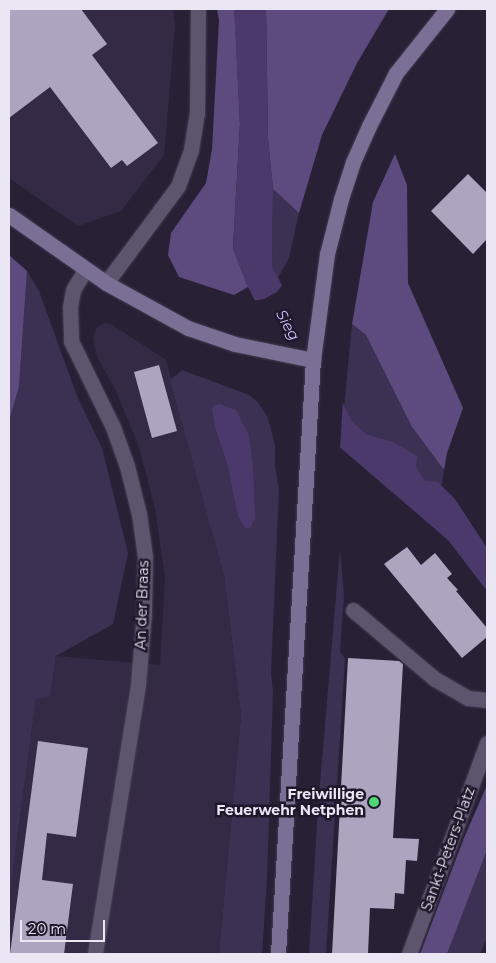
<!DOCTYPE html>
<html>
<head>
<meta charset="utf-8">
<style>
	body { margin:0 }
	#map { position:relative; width:496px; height:963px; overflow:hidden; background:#282136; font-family:Montserrat,sans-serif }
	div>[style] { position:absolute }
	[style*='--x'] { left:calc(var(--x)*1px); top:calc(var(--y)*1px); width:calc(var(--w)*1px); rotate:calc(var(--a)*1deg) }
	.built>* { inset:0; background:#342a45 }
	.green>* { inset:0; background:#3c3053 }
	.forest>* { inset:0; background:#5d4a7e }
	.water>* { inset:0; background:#4c396c }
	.pier>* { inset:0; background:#282136 }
	.building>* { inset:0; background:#ada5bf }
	.roads { filter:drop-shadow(0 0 1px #433d51) drop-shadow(0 0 1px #433d51) }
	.street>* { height:15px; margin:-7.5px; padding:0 7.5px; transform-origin:7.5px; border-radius:7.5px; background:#5d556d }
	.secondary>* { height:15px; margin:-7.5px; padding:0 7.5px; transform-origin:7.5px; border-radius:7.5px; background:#7c6f95 }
	.dots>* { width:14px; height:14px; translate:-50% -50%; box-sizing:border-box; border:2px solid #1f182b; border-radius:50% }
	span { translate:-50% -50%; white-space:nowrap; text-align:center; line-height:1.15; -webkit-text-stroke:5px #1f182b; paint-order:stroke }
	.street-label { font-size:14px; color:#eae6f4 }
	.poi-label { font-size:14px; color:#eae6f4; font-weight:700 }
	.right { translate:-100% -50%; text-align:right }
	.water-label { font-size:15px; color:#d1bcfd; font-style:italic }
	.frame { position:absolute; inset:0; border:10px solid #eae6f4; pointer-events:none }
	.scale { position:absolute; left:20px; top:920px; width:85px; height:22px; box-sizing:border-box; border:2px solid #eae6f4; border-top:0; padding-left:6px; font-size:15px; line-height:18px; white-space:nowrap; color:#eae6f4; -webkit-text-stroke:4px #1f182b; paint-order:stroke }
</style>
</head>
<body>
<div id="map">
	<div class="built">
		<i style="clip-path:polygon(9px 9px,173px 9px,175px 25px,164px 155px,121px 211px,78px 226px,9px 178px)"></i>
		<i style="clip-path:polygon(105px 323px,111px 324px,166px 360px,224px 575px,241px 715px,219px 954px,9px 954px,9px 898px,36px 699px,50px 697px,56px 656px,160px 665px,165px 578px,155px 508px,139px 447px,116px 391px,97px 356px,93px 338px,97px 327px)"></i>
	</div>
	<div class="green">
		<i style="clip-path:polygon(273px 189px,299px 213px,289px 258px,278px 278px,272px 266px)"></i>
		<i style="clip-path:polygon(27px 271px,39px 291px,77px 396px,102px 448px,128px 553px,113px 624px,56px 656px,50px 697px,36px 699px,9px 898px,9px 421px,19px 387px)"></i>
		<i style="clip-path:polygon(352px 324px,366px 335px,412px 427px,444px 470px,442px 485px,425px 481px,416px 466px,393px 442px,366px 434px,352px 421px,344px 407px)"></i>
		<i style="clip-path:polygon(182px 370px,249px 395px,258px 402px,268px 418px,275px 445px,275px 465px,279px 490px,271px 673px,273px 692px,267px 879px,262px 954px,219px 954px,241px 715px,224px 575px,170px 380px)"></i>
		<i style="clip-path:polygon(340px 549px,344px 596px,340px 651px,345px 659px,326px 954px,309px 954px,318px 807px)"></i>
		<i style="clip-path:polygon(487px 850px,486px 940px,480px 954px,447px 954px)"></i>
	</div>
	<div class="forest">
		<i style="clip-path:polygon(217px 9px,234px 9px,235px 19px,240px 124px,233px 248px,248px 287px,234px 295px,179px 277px,168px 255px,171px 233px,206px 183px,212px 149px,219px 20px)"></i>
		<i style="clip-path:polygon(266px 9px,389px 9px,357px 63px,322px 135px,299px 213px,273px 189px,268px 139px)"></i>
		<i style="clip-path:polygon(395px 154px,407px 185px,408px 283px,463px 408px,447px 453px,444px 470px,412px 427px,366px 335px,352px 324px,373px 202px)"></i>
		<i style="clip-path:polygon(9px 255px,27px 271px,19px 387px,9px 421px)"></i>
		<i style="clip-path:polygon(487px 785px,487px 850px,447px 954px,420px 954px,464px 838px)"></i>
	</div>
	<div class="water">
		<i style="clip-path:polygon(234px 9px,266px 9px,268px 139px,273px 189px,272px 266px,352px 421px,366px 434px,393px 442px,417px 456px,416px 466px,425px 481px,438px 482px,455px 499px,487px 548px,487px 591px,448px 540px,322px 432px,248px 287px,233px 248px,240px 124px)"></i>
		<i style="clip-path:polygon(219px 404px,236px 410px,249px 435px,253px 467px,255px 518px,250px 528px,245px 528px,238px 516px,228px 466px,216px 430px,212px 410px,214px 406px)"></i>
	</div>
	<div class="pier">
		<i style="clip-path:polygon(284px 283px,343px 399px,340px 450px,319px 433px,252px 301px,264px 299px,277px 292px)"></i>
	</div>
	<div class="building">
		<i style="clip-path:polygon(9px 9px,81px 9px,107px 44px,92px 55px,158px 143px,127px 166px,122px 160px,111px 168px,50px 87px,9px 118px)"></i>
		<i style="clip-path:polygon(468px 174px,487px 193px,487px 239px,473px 254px,431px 211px)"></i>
		<i style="clip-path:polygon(159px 365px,177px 431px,152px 438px,134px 372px)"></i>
		<i style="clip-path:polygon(407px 547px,421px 565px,435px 553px,452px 574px,447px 578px,458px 590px,456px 591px,487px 628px,487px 637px,462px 658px,384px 564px)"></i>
		<i style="clip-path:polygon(348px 658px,399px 661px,403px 664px,393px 838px,419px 839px,417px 861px,406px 860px,404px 894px,395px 893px,394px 909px,370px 908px,368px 954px,332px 954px)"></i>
		<i style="clip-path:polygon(38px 741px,88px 748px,76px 837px,47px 833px,42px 880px,73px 884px,64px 954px,10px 954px)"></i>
	</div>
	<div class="roads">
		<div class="street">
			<i style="--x:85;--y:270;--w:23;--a:121"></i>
			<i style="--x:73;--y:290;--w:17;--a:100"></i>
			<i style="--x:70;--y:307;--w:34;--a:88"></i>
			<i style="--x:71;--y:341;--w:96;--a:64"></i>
			<i style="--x:113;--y:427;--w:41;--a:70.3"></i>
			<i style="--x:127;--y:466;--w:49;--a:76"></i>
			<i style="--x:139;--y:514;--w:42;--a:81.9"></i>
			<i style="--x:145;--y:556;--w:57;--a:91"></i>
			<i style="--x:144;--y:613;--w:72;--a:94.8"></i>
			<i style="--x:138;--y:685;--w:272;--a:99.1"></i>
			<i style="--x:106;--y:283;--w:121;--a:-53.4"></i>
			<i style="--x:178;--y:186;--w:38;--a:-70"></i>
			<i style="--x:191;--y:150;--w:36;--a:-81"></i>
			<i style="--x:197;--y:114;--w:105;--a:-89.5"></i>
			<i style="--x:353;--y:610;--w:107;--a:40.1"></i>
			<i style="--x:435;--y:679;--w:38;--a:30"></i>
			<i style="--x:468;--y:698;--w:19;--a:6"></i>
			<i style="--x:409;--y:954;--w:225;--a:-69.7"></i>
		</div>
		<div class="secondary">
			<i style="--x:9;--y:215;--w:118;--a:35"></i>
			<i style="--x:106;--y:283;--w:94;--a:28.8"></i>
			<i style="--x:188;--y:328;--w:50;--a:18.8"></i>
			<i style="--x:235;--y:344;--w:80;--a:11.6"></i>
			<i style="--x:278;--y:954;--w:595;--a:-86.63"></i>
			<i style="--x:313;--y:360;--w:107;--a:-82.5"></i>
			<i style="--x:327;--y:254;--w:57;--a:-75.7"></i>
			<i style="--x:341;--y:199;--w:39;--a:-72"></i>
			<i style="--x:353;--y:162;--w:39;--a:-66"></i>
			<i style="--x:369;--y:126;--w:59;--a:-63"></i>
			<i style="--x:396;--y:73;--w:82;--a:-51.4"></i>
		</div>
	</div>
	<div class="dots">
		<i style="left:374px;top:802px;background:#4fd675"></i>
	</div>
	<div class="street-label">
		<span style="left:142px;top:605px;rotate:-88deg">An der Braas</span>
		<span style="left:448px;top:849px;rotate:-70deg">Sankt-Peters-Platz</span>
	</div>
	<div class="poi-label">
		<span class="right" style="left:364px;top:802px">Freiwillige<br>Feuerwehr Netphen</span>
	</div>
	<div class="water-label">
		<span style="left:288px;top:325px;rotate:61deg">Sieg</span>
	</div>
	<div class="frame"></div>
	<div class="scale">20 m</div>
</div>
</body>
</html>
